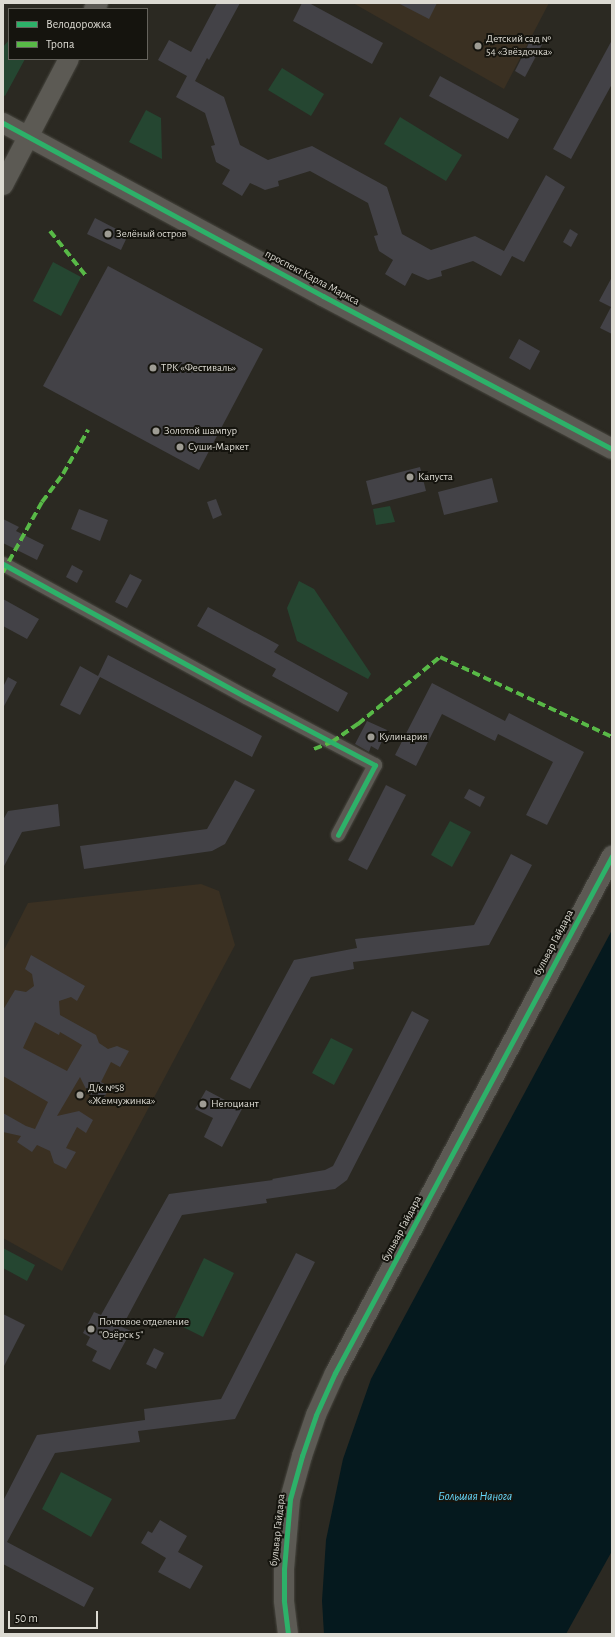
<!DOCTYPE html>
<html>
<head>
<meta charset="utf-8">
<style>
	body { margin:0 }
	#map { position:relative; width:615px; height:1637px; overflow:hidden; background:#2b2922; font-family:"Alegreya Sans",sans-serif }
	div>[style] { position:absolute }
	[style*='--x'] { left:calc(var(--x)*1px); top:calc(var(--y)*1px); width:calc(var(--w)*1px); rotate:calc(var(--a)*1deg) }
	.education>* { inset:0; background:#3a3022 }
	.green>* { inset:0; background:#254631 }
	.water>* { inset:0; background:#05191e }
	.building>* { inset:0; background:#434247 }
	.roads { filter:drop-shadow(0 0 1px #47463f) drop-shadow(0 0 1px #47463f) }
	.street>* { height:14px; margin:-7px; padding:0 7px; transform-origin:7px; border-radius:7px; background:#5c5a54 }
	.secondary>* { height:20px; margin:-10px; padding:0 10px; transform-origin:10px; border-radius:10px; background:#5c5a54 }
	.quiet>* { height:4px; margin-top:-2px; transform-origin:0; background:repeating-linear-gradient(90deg,#58b947 0 8px,transparent 0 12px) }
	.cycleway>* { height:5px; margin:-2.5px; padding:0 2.5px; transform-origin:2.5px; border-radius:2.5px; background:#2db169 }
	.dots>* { width:11px; height:11px; translate:-50% -50%; box-sizing:border-box; border:2px solid #15140e; border-radius:50% }
	span { translate:-50% -50%; white-space:nowrap; text-align:center; line-height:1.15; -webkit-text-stroke:4px #15140e; paint-order:stroke }
	.poi-label { font-size:11px; color:#dcdad2 }
	.left { translate:0 -50%; text-align:left }
	.street-label { font-size:11px; color:#dcdad2 }
	.water-label { font-size:12px; color:#67d9fb; font-style:italic }
	.frame { position:absolute; inset:0; border:4px solid #dcdad2; pointer-events:none }
	.legend { position:absolute; left:8px; top:8px; width:140px; height:52px; box-sizing:border-box; background:#15140e; border:1px solid #65635c; margin:0; padding:5px 7px; list-style:none; font-size:12px; color:#dcdad2 }
	.legend li { display:flex; align-items:center; gap:8px; height:20px }
	.legend b { width:20px; border:1px solid #65635c }
	.scale { position:absolute; left:8px; top:1611px; width:90px; height:18px; box-sizing:border-box; border:2px solid #dcdad2; border-top:0; padding-left:5px; font-size:12px; line-height:14px; white-space:nowrap; color:#dcdad2; -webkit-text-stroke:3px #15140e; paint-order:stroke }
</style>
</head>
<body>
<div id="map">
	<div class="education">
		<i style="clip-path:polygon(353px 3px,549px 3px,504px 89px)"></i>
		<i style="clip-path:polygon(201px 884px,219px 891px,235px 945px,62px 1271px,3px 1238px,3px 952px,28px 903px)"></i>
	</div>
	<div class="green">
		<i style="clip-path:polygon(9px 40px,9px 59px,25px 59px,5px 96px,3px 95px,3px 47px)"></i>
		<i style="clip-path:polygon(282px 68px,324px 94px,311px 116px,268px 90px)"></i>
		<i style="clip-path:polygon(146px 110px,161px 118px,162px 159px,129px 142px)"></i>
		<i style="clip-path:polygon(400px 117px,462px 155px,446px 181px,384px 144px)"></i>
		<i style="clip-path:polygon(53px 262px,81px 277px,61px 316px,33px 301px)"></i>
		<i style="clip-path:polygon(390px 506px,395px 522px,376px 525px,373px 509px)"></i>
		<i style="clip-path:polygon(299px 581px,314px 589px,371px 674px,368px 679px,297px 641px,287px 608px)"></i>
		<i style="clip-path:polygon(450px 821px,471px 832px,452px 867px,431px 855px)"></i>
		<i style="clip-path:polygon(331px 1038px,353px 1049px,334px 1085px,312px 1073px)"></i>
		<i style="clip-path:polygon(3px 1248px,35px 1265px,27px 1281px,3px 1268px)"></i>
		<i style="clip-path:polygon(204px 1258px,234px 1273px,203px 1337px,173px 1322px)"></i>
		<i style="clip-path:polygon(61px 1472px,112px 1499px,91px 1537px,42px 1509px)"></i>
	</div>
	<div class="water">
		<i style="clip-path:polygon(612px 930px,612px 1551px,566px 1634px,324px 1634px,322px 1601px,326px 1540px,343px 1459px,371px 1379px)"></i>
	</div>
	<div class="building">
		<i style="clip-path:polygon(217px 3px,240px 3px,209px 60px,207px 58px,195px 81px,224px 97px,240px 145px,268px 160px,312px 146px,387px 187px,402px 234px,431px 250px,475px 236px,504px 251px,546px 175px,565px 187px,524px 262px,512px 256px,501px 276px,473px 261px,441px 271px,442px 276px,428px 280px,412px 273px,405px 286px,385px 274px,393px 260px,379px 251px,374px 236px,378px 235px,368px 203px,310px 171px,278px 181px,279px 186px,265px 190px,250px 183px,242px 196px,222px 184px,230px 170px,216px 162px,211px 146px,215px 145px,205px 113px,176px 97px,187px 76px,158px 60px,169px 40px,191px 52px)"></i>
		<i style="clip-path:polygon(302px 3px,309px 3px,383px 43px,372px 64px,293px 21px)"></i>
		<i style="clip-path:polygon(398px 3px,437px 3px,429px 19px)"></i>
		<i style="clip-path:polygon(533px 35px,544px 41px,525px 77px,515px 71px)"></i>
		<i style="clip-path:polygon(612px 40px,612px 84px,571px 159px,553px 149px)"></i>
		<i style="clip-path:polygon(440px 76px,519px 119px,508px 139px,429px 96px)"></i>
		<i style="clip-path:polygon(95px 218px,128px 235px,121px 250px,87px 234px)"></i>
		<i style="clip-path:polygon(570px 229px,578px 234px,571px 247px,563px 242px)"></i>
		<i style="clip-path:polygon(108px 266px,263px 349px,199px 470px,43px 386px)"></i>
		<i style="clip-path:polygon(612px 277px,612px 334px,600px 328px,611px 307px,599px 301px)"></i>
		<i style="clip-path:polygon(519px 339px,540px 351px,530px 370px,509px 358px)"></i>
		<i style="clip-path:polygon(420px 467px,426px 491px,372px 505px,366px 481px)"></i>
		<i style="clip-path:polygon(492px 478px,498px 502px,444px 515px,438px 492px)"></i>
		<i style="clip-path:polygon(216px 499px,222px 515px,213px 519px,207px 502px)"></i>
		<i style="clip-path:polygon(79px 509px,108px 520px,100px 541px,71px 529px)"></i>
		<i style="clip-path:polygon(3px 519px,19px 527px,16px 531px,44px 545px,37px 560px,3px 543px)"></i>
		<i style="clip-path:polygon(72px 565px,83px 571px,77px 583px,66px 577px)"></i>
		<i style="clip-path:polygon(130px 574px,142px 580px,127px 608px,115px 602px)"></i>
		<i style="clip-path:polygon(3px 599px,39px 619px,27px 639px,3px 626px)"></i>
		<i style="clip-path:polygon(208px 607px,279px 645px,274px 652px,348px 693px,338px 712px,272px 676px,276px 669px,197px 626px)"></i>
		<i style="clip-path:polygon(108px 655px,262px 736px,252px 757px,100px 677px,80px 715px,60px 705px,80px 666px,98px 676px)"></i>
		<i style="clip-path:polygon(8px 677px,17px 682px,3px 708px,3px 687px)"></i>
		<i style="clip-path:polygon(432px 683px,505px 721px,509px 713px,584px 752px,547px 825px,526px 815px,553px 762px,498px 734px,495px 741px,442px 714px,416px 766px,395px 755px)"></i>
		<i style="clip-path:polygon(367px 721px,387px 730px,378px 750px,371px 746px,369px 752px,355px 744px)"></i>
		<i style="clip-path:polygon(235px 780px,255px 790px,225px 844px,212px 851px,84px 869px,80px 846px,207px 829px)"></i>
		<i style="clip-path:polygon(386px 785px,406px 795px,367px 870px,348px 860px)"></i>
		<i style="clip-path:polygon(469px 789px,485px 797px,480px 807px,464px 798px)"></i>
		<i style="clip-path:polygon(58px 804px,60px 826px,22px 832px,3px 868px,3px 820px,8px 811px)"></i>
		<i style="clip-path:polygon(511px 854px,532px 865px,489px 945px,353px 962px,354px 969px,311px 977px,250px 1089px,230px 1079px,294px 960px,357px 948px,355px 939px,474px 925px)"></i>
		<i style="clip-path:polygon(evenodd,31px 955px,85px 986px,77px 1001px,71px 997px,59px 1001px,60px 1015px,96px 1035px,99px 1043px,108px 1049px,117px 1046px,129px 1051px,120px 1067px,111px 1062px,101px 1082px,110px 1087px,102px 1101px,88px 1093px,80px 1077px,57px 1116px,79px 1111px,93px 1120px,86px 1133px,77px 1127px,66px 1148px,76px 1152px,66px 1169px,54px 1163px,50px 1151px,37px 1145px,32px 1152px,17px 1142px,21px 1136px,3px 1132px,3px 1113px,26px 1126px,35px 1129px,48px 1102px,3px 1076px,3px 1010px,15px 990px,26px 992px,34px 986px,32px 974px,25px 969px,31px 955px,35px 1022px,59px 1035px,60px 1032px,82px 1045px,67px 1071px,23px 1048px,35px 1022px)"></i>
		<i style="clip-path:polygon(412px 1011px,429px 1020px,347px 1180px,335px 1189px,266px 1199px,267px 1203px,182px 1215px,122px 1327px,131px 1331px,110px 1370px,92px 1361px,97px 1351px,86px 1345px,90px 1337px,83px 1333px,94px 1312px,101px 1315px,169px 1194px,273px 1180px,272px 1179px,325px 1170px,333px 1166px)"></i>
		<i style="clip-path:polygon(206px 1090px,242px 1109px,222px 1147px,204px 1137px,213px 1118px,195px 1109px)"></i>
		<i style="clip-path:polygon(296px 1253px,315px 1262px,235px 1419px,138px 1431px,140px 1442px,55px 1453px,7px 1542px,94px 1588px,84px 1607px,3px 1564px,3px 1501px,37px 1435px,145px 1420px,144px 1409px,221px 1399px)"></i>
		<i style="clip-path:polygon(3px 1314px,25px 1325px,3px 1368px)"></i>
		<i style="clip-path:polygon(154px 1348px,164px 1353px,156px 1369px,146px 1364px)"></i>
		<i style="clip-path:polygon(160px 1520px,187px 1536px,178px 1552px,203px 1566px,190px 1589px,158px 1572px,166px 1558px,141px 1543px,148px 1531px,152px 1533px)"></i>
	</div>
	<div class="roads">
		<div class="street">
			<i style="--x:3;--y:564;--w:277;--a:28.7"></i>
			<i style="--x:246;--y:697;--w:146;--a:27.8"></i>
			<i style="--x:375;--y:765;--w:79;--a:117.9"></i>
		</div>
		<div class="secondary">
			<i style="--x:94;--y:9;--w:7;--a:-56"></i>
			<i style="--x:3;--y:123;--w:364;--a:28.4"></i>
			<i style="--x:323;--y:296;--w:327;--a:27.9"></i>
			<i style="--x:3;--y:185;--w:142;--a:-62.4"></i>
			<i style="--x:288;--y:1634;--w:34;--a:-97"></i>
			<i style="--x:284;--y:1600;--w:31;--a:-90"></i>
			<i style="--x:284;--y:1569;--w:70;--a:-85.1"></i>
			<i style="--x:290;--y:1499;--w:45;--a:-74.4"></i>
			<i style="--x:302;--y:1456;--w:43;--a:-71.1"></i>
			<i style="--x:316;--y:1415;--w:46;--a:-65.7"></i>
			<i style="--x:335;--y:1373;--w:587;--a:-61.82"></i>
		</div>
	</div>
	<div class="quiet">
		<i style="--x:50;--y:231;--w:58;--a:51.3"></i>
		<i style="--x:3;--y:572;--w:80;--a:-60.9"></i>
		<i style="--x:42;--y:502;--w:35;--a:-53"></i>
		<i style="--x:63;--y:474;--w:51;--a:-60.4"></i>
		<i style="--x:314;--y:749;--w:19;--a:-21"></i>
		<i style="--x:332;--y:742;--w:32;--a:-35"></i>
		<i style="--x:358;--y:724;--w:106;--a:-39.3"></i>
		<i style="--x:440;--y:657;--w:190;--a:24.9"></i>
	</div>
	<div class="cycleway">
		<i style="--x:3;--y:123;--w:364;--a:28.4"></i>
		<i style="--x:323;--y:296;--w:327;--a:27.9"></i>
		<i style="--x:3;--y:564;--w:277;--a:28.7"></i>
		<i style="--x:246;--y:697;--w:146;--a:27.8"></i>
		<i style="--x:375;--y:765;--w:79;--a:117.9"></i>
		<i style="--x:288;--y:1634;--w:34;--a:-97"></i>
		<i style="--x:284;--y:1600;--w:31;--a:-90"></i>
		<i style="--x:284;--y:1569;--w:70;--a:-85.1"></i>
		<i style="--x:290;--y:1499;--w:45;--a:-74.4"></i>
		<i style="--x:302;--y:1456;--w:43;--a:-71.1"></i>
		<i style="--x:316;--y:1415;--w:46;--a:-65.7"></i>
		<i style="--x:335;--y:1373;--w:587;--a:-61.82"></i>
	</div>
	<div class="dots">
		<i style="left:478px;top:46px;background:#9e9c94"></i>
		<i style="left:108px;top:234px;background:#9e9c94"></i>
		<i style="left:153px;top:368px;background:#9e9c94"></i>
		<i style="left:156px;top:431px;background:#9e9c94"></i>
		<i style="left:180px;top:447px;background:#9e9c94"></i>
		<i style="left:410px;top:477px;background:#9e9c94"></i>
		<i style="left:371px;top:737px;background:#9e9c94"></i>
		<i style="left:80px;top:1095px;background:#9e9c94"></i>
		<i style="left:203px;top:1104px;background:#9e9c94"></i>
		<i style="left:91px;top:1329px;background:#9e9c94"></i>
	</div>
	<div class="poi-label">
		<span class="left" style="left:486px;top:46px">Детский сад №<br>54 «Звёздочка»</span>
		<span class="left" style="left:116px;top:234px">Зелёный остров</span>
		<span class="left" style="left:161px;top:368px">ТРК «Фестиваль»</span>
		<span class="left" style="left:164px;top:431px">Золотой шампур</span>
		<span class="left" style="left:188px;top:447px">Суши-Маркет</span>
		<span class="left" style="left:418px;top:477px">Капуста</span>
		<span class="left" style="left:379px;top:737px">Кулинария</span>
		<span class="left" style="left:88px;top:1095px">Д/к №58<br>«Жемчужинка»</span>
		<span class="left" style="left:211px;top:1104px">Негоциант</span>
		<span class="left" style="left:99px;top:1329px">Почтовое отделение<br>"Озёрск 5"</span>
	</div>
	<div class="street-label">
		<span style="left:312px;top:278px;rotate:28deg">проспект Карла Маркса</span>
		<span style="left:554px;top:943px;rotate:-62deg">бульвар Гайдара</span>
		<span style="left:402px;top:1229px;rotate:-62deg">бульвар Гайдара</span>
		<span style="left:278px;top:1530px;rotate:-84deg">бульвар Гайдара</span>
	</div>
	<div class="water-label">
		<span style="left:475px;top:1497px">Большая Нанога</span>
	</div>
	<div class="frame"></div>
	<ul class="legend">
	<li><b style="height:5px;background:#2db169"></b>Велодорожка</li>
	<li><b style="height:5px;background:#58b947"></b>Тропа</li>
	</ul>
	<div class="scale">50 m</div>
</div>
</body>
</html>
